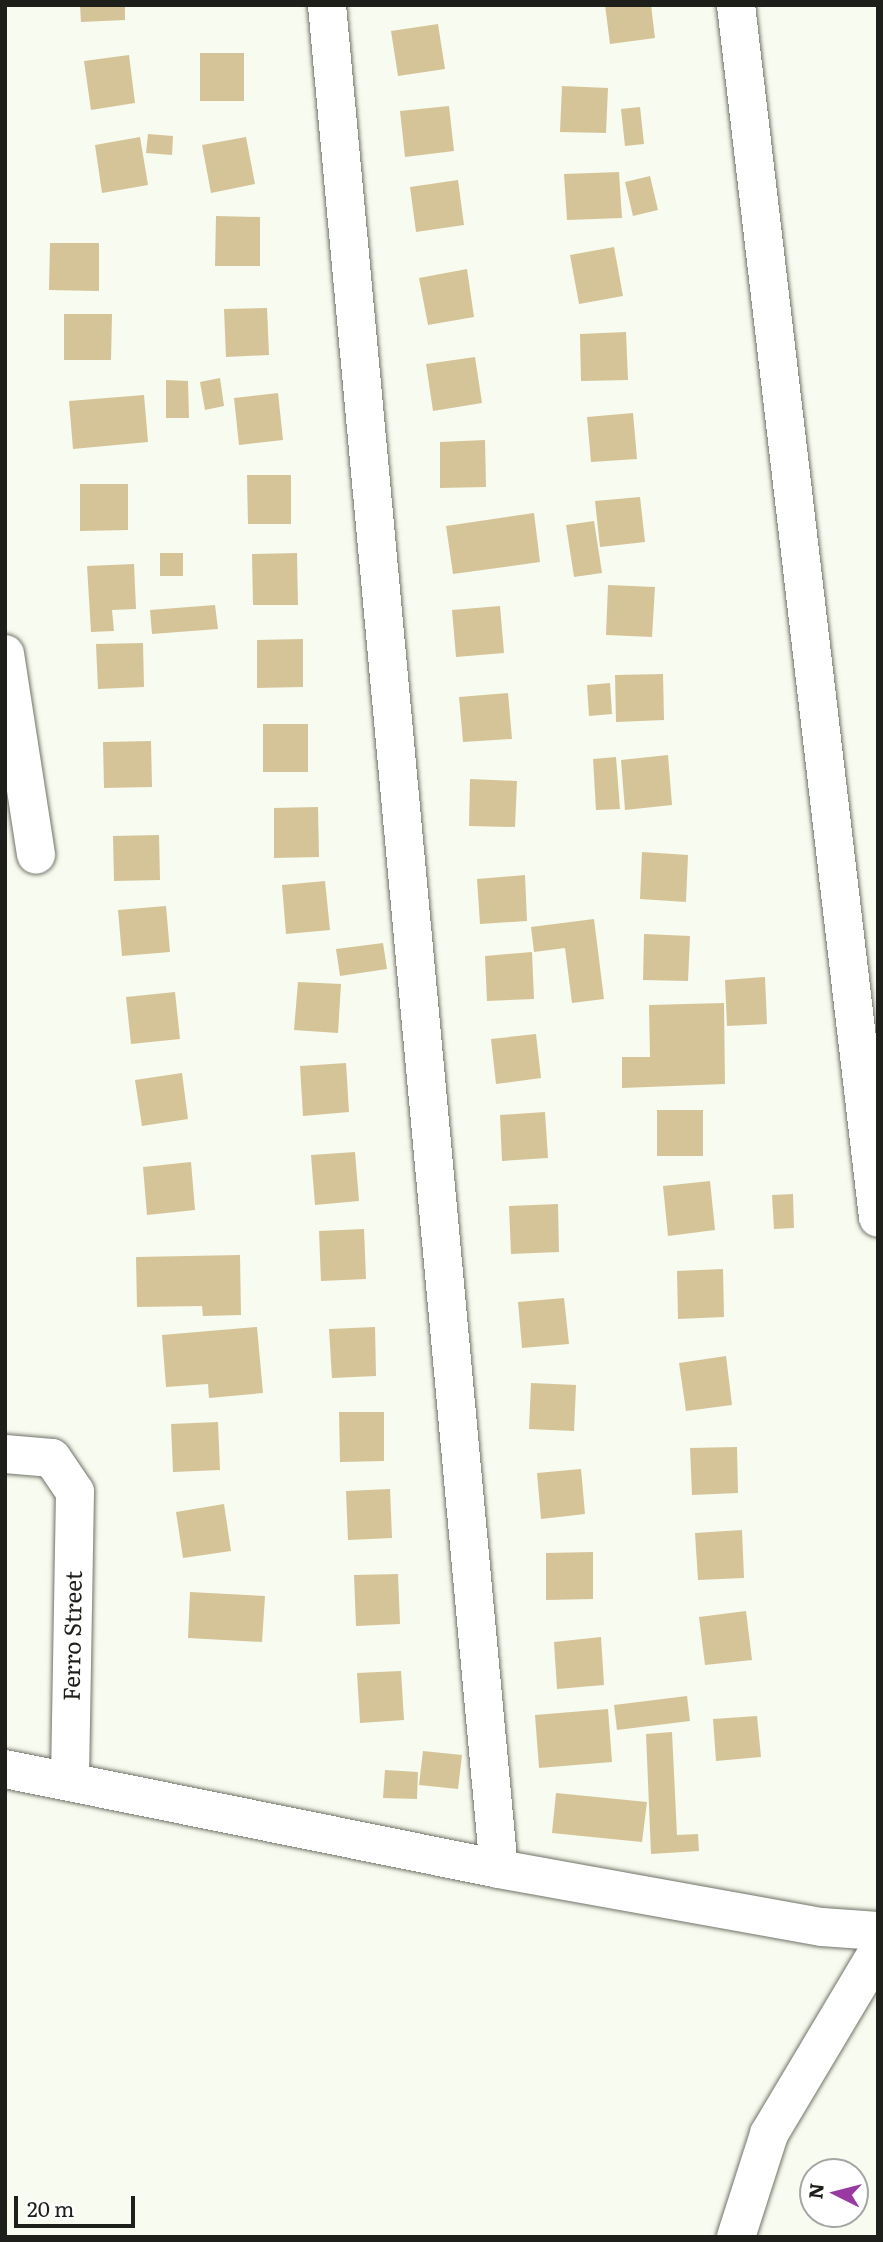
<!DOCTYPE html>
<html>
<head>
<meta charset="utf-8">
<style>
	body { margin:0 }
	#map { position:relative; width:883px; height:2242px; overflow:hidden; background:#f8fbef; font-family:Literata,serif }
	div>[style] { position:absolute }
	[style*='--x'] { left:calc(var(--x)*1px); top:calc(var(--y)*1px); width:calc(var(--w)*1px); rotate:calc(var(--a)*1deg) }
	.building>* { inset:0; background:#d6c499 }
	.roads { filter:drop-shadow(0 0 2px #707368) drop-shadow(0 0 2px #707368) }
	.minor>* { height:38px; margin:-19px; padding:0 19px; transform-origin:19px; border-radius:19px; background:#fff }
	span { translate:-50% -50%; white-space:nowrap; text-align:center; line-height:1.15; -webkit-text-stroke:7px #fff; paint-order:stroke }
	.street-label { font-size:23px; color:#1e1f1b }
	.frame { position:absolute; inset:0; border:7px solid #1e1f1b; pointer-events:none }
	.north { position:absolute; left:799px; top:2158px; width:70px; height:70px; box-sizing:border-box; background:#fff; border:2px solid #a5a5a4; border-radius:50%; rotate:276deg; font-size:19px; font-weight:700; line-height:28px; text-align:center; color:#1e1f1b }
	.north::after { content:''; display:block; margin:auto; width:24px; height:32px; background:#993aa3; clip-path:polygon(50% 0,100% 100%,50% 72%,0 100%) }
	.scale { position:absolute; left:14px; top:2196px; width:121px; height:32px; box-sizing:border-box; border:4px solid #1e1f1b; border-top:0; padding-left:9px; font-size:21px; line-height:24px; white-space:nowrap; color:#1e1f1b; -webkit-text-stroke:5px #fff; paint-order:stroke }
</style>
</head>
<body>
<div id="map">
	<div class="building">
		<i style="clip-path:polygon(80px 5px,125px 5px,125px 20px,81px 22px)"></i>
		<i style="clip-path:polygon(605px 5px,651px 5px,655px 38px,610px 44px)"></i>
		<i style="clip-path:polygon(438px 24px,445px 69px,398px 76px,391px 31px)"></i>
		<i style="clip-path:polygon(200px 53px,244px 53px,244px 101px,200px 101px)"></i>
		<i style="clip-path:polygon(129px 55px,135px 103px,91px 110px,84px 61px)"></i>
		<i style="clip-path:polygon(562px 86px,608px 88px,606px 133px,560px 132px)"></i>
		<i style="clip-path:polygon(449px 106px,454px 151px,405px 157px,400px 111px)"></i>
		<i style="clip-path:polygon(640px 107px,644px 144px,625px 146px,621px 109px)"></i>
		<i style="clip-path:polygon(148px 134px,173px 136px,172px 155px,146px 153px)"></i>
		<i style="clip-path:polygon(140px 137px,148px 185px,102px 193px,95px 145px)"></i>
		<i style="clip-path:polygon(246px 137px,255px 184px,211px 193px,202px 145px)"></i>
		<i style="clip-path:polygon(619px 172px,622px 218px,567px 220px,564px 174px)"></i>
		<i style="clip-path:polygon(650px 176px,658px 210px,633px 216px,625px 182px)"></i>
		<i style="clip-path:polygon(458px 180px,464px 225px,416px 232px,410px 187px)"></i>
		<i style="clip-path:polygon(216px 216px,260px 217px,260px 266px,215px 266px)"></i>
		<i style="clip-path:polygon(50px 243px,99px 243px,99px 291px,49px 290px)"></i>
		<i style="clip-path:polygon(614px 247px,623px 296px,579px 304px,570px 255px)"></i>
		<i style="clip-path:polygon(467px 269px,474px 317px,428px 325px,419px 278px)"></i>
		<i style="clip-path:polygon(267px 308px,269px 355px,226px 357px,224px 309px)"></i>
		<i style="clip-path:polygon(64px 314px,112px 314px,111px 360px,64px 360px)"></i>
		<i style="clip-path:polygon(626px 332px,628px 380px,581px 381px,580px 334px)"></i>
		<i style="clip-path:polygon(475px 357px,482px 403px,433px 411px,426px 364px)"></i>
		<i style="clip-path:polygon(220px 378px,224px 406px,205px 410px,200px 382px)"></i>
		<i style="clip-path:polygon(166px 380px,188px 381px,189px 418px,166px 418px)"></i>
		<i style="clip-path:polygon(278px 393px,283px 440px,239px 445px,234px 398px)"></i>
		<i style="clip-path:polygon(144px 395px,148px 442px,73px 449px,69px 401px)"></i>
		<i style="clip-path:polygon(633px 413px,637px 459px,591px 462px,587px 417px)"></i>
		<i style="clip-path:polygon(485px 440px,486px 487px,440px 488px,440px 442px)"></i>
		<i style="clip-path:polygon(247px 475px,291px 475px,291px 524px,248px 524px)"></i>
		<i style="clip-path:polygon(80px 484px,128px 484px,128px 530px,80px 531px)"></i>
		<i style="clip-path:polygon(640px 497px,645px 542px,600px 547px,595px 501px)"></i>
		<i style="clip-path:polygon(534px 513px,540px 562px,453px 574px,446px 526px)"></i>
		<i style="clip-path:polygon(594px 521px,602px 573px,574px 577px,566px 525px)"></i>
		<i style="clip-path:polygon(160px 553px,183px 553px,183px 576px,160px 576px)"></i>
		<i style="clip-path:polygon(297px 553px,298px 605px,253px 605px,252px 554px)"></i>
		<i style="clip-path:polygon(134px 564px,136px 609px,112px 610px,114px 631px,91px 632px,87px 566px)"></i>
		<i style="clip-path:polygon(608px 585px,655px 587px,652px 637px,606px 635px)"></i>
		<i style="clip-path:polygon(215px 605px,218px 629px,152px 634px,150px 610px)"></i>
		<i style="clip-path:polygon(500px 606px,504px 653px,456px 657px,452px 610px)"></i>
		<i style="clip-path:polygon(303px 639px,303px 687px,257px 688px,257px 640px)"></i>
		<i style="clip-path:polygon(143px 643px,144px 687px,98px 689px,96px 644px)"></i>
		<i style="clip-path:polygon(663px 674px,664px 720px,616px 722px,615px 675px)"></i>
		<i style="clip-path:polygon(610px 683px,612px 714px,589px 716px,587px 685px)"></i>
		<i style="clip-path:polygon(508px 693px,512px 739px,463px 742px,459px 697px)"></i>
		<i style="clip-path:polygon(263px 724px,308px 724px,308px 772px,263px 772px)"></i>
		<i style="clip-path:polygon(151px 741px,152px 787px,104px 788px,103px 742px)"></i>
		<i style="clip-path:polygon(668px 755px,672px 805px,625px 810px,621px 760px)"></i>
		<i style="clip-path:polygon(616px 757px,620px 809px,596px 810px,593px 759px)"></i>
		<i style="clip-path:polygon(470px 779px,517px 781px,515px 827px,469px 826px)"></i>
		<i style="clip-path:polygon(318px 807px,319px 857px,274px 858px,274px 808px)"></i>
		<i style="clip-path:polygon(159px 835px,160px 880px,114px 881px,113px 836px)"></i>
		<i style="clip-path:polygon(642px 852px,688px 855px,686px 902px,640px 899px)"></i>
		<i style="clip-path:polygon(525px 875px,527px 921px,480px 924px,477px 879px)"></i>
		<i style="clip-path:polygon(325px 881px,330px 930px,286px 934px,282px 885px)"></i>
		<i style="clip-path:polygon(166px 906px,170px 952px,122px 956px,118px 910px)"></i>
		<i style="clip-path:polygon(594px 919px,604px 999px,572px 1003px,565px 948px,534px 952px,531px 927px)"></i>
		<i style="clip-path:polygon(644px 934px,690px 936px,688px 981px,643px 980px)"></i>
		<i style="clip-path:polygon(383px 943px,387px 969px,340px 976px,336px 949px)"></i>
		<i style="clip-path:polygon(532px 952px,534px 999px,487px 1001px,485px 956px)"></i>
		<i style="clip-path:polygon(765px 977px,767px 1024px,727px 1026px,725px 980px)"></i>
		<i style="clip-path:polygon(298px 982px,341px 984px,338px 1033px,294px 1030px)"></i>
		<i style="clip-path:polygon(175px 992px,180px 1039px,131px 1044px,126px 997px)"></i>
		<i style="clip-path:polygon(724px 1003px,725px 1084px,622px 1088px,622px 1057px,650px 1057px,649px 1005px)"></i>
		<i style="clip-path:polygon(536px 1034px,541px 1078px,496px 1084px,491px 1039px)"></i>
		<i style="clip-path:polygon(346px 1063px,349px 1112px,303px 1116px,300px 1066px)"></i>
		<i style="clip-path:polygon(182px 1073px,188px 1119px,142px 1126px,135px 1080px)"></i>
		<i style="clip-path:polygon(657px 1110px,703px 1110px,703px 1156px,657px 1156px)"></i>
		<i style="clip-path:polygon(545px 1112px,548px 1158px,502px 1161px,500px 1115px)"></i>
		<i style="clip-path:polygon(355px 1152px,359px 1201px,315px 1205px,311px 1155px)"></i>
		<i style="clip-path:polygon(191px 1162px,195px 1210px,147px 1215px,143px 1167px)"></i>
		<i style="clip-path:polygon(710px 1181px,715px 1230px,668px 1236px,663px 1186px)"></i>
		<i style="clip-path:polygon(793px 1194px,794px 1228px,774px 1229px,772px 1195px)"></i>
		<i style="clip-path:polygon(558px 1204px,559px 1252px,511px 1254px,509px 1206px)"></i>
		<i style="clip-path:polygon(364px 1229px,366px 1279px,321px 1281px,319px 1231px)"></i>
		<i style="clip-path:polygon(240px 1255px,241px 1315px,203px 1316px,202px 1306px,137px 1307px,136px 1257px)"></i>
		<i style="clip-path:polygon(723px 1269px,724px 1317px,678px 1319px,677px 1271px)"></i>
		<i style="clip-path:polygon(564px 1298px,569px 1344px,522px 1348px,518px 1302px)"></i>
		<i style="clip-path:polygon(257px 1327px,263px 1393px,209px 1398px,208px 1384px,166px 1387px,162px 1335px)"></i>
		<i style="clip-path:polygon(375px 1327px,376px 1376px,332px 1378px,329px 1329px)"></i>
		<i style="clip-path:polygon(726px 1356px,732px 1405px,686px 1411px,679px 1363px)"></i>
		<i style="clip-path:polygon(531px 1383px,576px 1385px,574px 1431px,529px 1429px)"></i>
		<i style="clip-path:polygon(339px 1412px,384px 1412px,384px 1461px,340px 1462px)"></i>
		<i style="clip-path:polygon(218px 1422px,220px 1470px,173px 1472px,171px 1424px)"></i>
		<i style="clip-path:polygon(737px 1447px,738px 1493px,692px 1495px,690px 1448px)"></i>
		<i style="clip-path:polygon(581px 1469px,585px 1514px,541px 1519px,537px 1473px)"></i>
		<i style="clip-path:polygon(390px 1489px,392px 1538px,348px 1540px,346px 1491px)"></i>
		<i style="clip-path:polygon(224px 1504px,231px 1551px,183px 1558px,176px 1512px)"></i>
		<i style="clip-path:polygon(742px 1530px,744px 1578px,698px 1580px,695px 1533px)"></i>
		<i style="clip-path:polygon(593px 1552px,593px 1599px,546px 1600px,546px 1553px)"></i>
		<i style="clip-path:polygon(398px 1574px,400px 1624px,356px 1626px,354px 1575px)"></i>
		<i style="clip-path:polygon(190px 1592px,265px 1596px,262px 1642px,188px 1638px)"></i>
		<i style="clip-path:polygon(746px 1611px,752px 1660px,705px 1665px,699px 1617px)"></i>
		<i style="clip-path:polygon(601px 1637px,604px 1685px,557px 1689px,554px 1642px)"></i>
		<i style="clip-path:polygon(401px 1671px,404px 1720px,360px 1723px,357px 1673px)"></i>
		<i style="clip-path:polygon(687px 1696px,690px 1721px,617px 1730px,614px 1705px)"></i>
		<i style="clip-path:polygon(608px 1709px,612px 1762px,539px 1768px,535px 1715px)"></i>
		<i style="clip-path:polygon(757px 1716px,761px 1757px,716px 1761px,713px 1719px)"></i>
		<i style="clip-path:polygon(672px 1732px,677px 1835px,698px 1834px,699px 1851px,651px 1854px,646px 1734px)"></i>
		<i style="clip-path:polygon(423px 1751px,462px 1755px,458px 1789px,419px 1785px)"></i>
		<i style="clip-path:polygon(385px 1770px,418px 1772px,417px 1799px,383px 1798px)"></i>
		<i style="clip-path:polygon(556px 1793px,647px 1802px,642px 1842px,552px 1833px)"></i>
	</div>
	<div class="roads">
		<div class="minor">
			<i style="--x:327;--y:5;--w:1872;--a:84.73"></i>
			<i style="--x:736;--y:5;--w:1221;--a:83.32"></i>
			<i style="--x:5;--y:654;--w:203;--a:81.2"></i>
			<i style="--x:5;--y:1454;--w:47;--a:4.9"></i>
			<i style="--x:52;--y:1458;--w:41;--a:55.9"></i>
			<i style="--x:75;--y:1492;--w:289;--a:91"></i>
			<i style="--x:5;--y:1769;--w:504;--a:11.44"></i>
			<i style="--x:499;--y:1869;--w:328;--a:10.2"></i>
			<i style="--x:822;--y:1927;--w:56;--a:4.1"></i>
			<i style="--x:736;--y:2237;--w:108;--a:-72.2"></i>
			<i style="--x:769;--y:2134;--w:213;--a:-59.2"></i>
		</div>
	</div>
	<div class="street-label">
		<span style="left:71px;top:1636px;rotate:-89deg">Ferro Street</span>
	</div>
	<div class="frame"></div>
	<div class="north">N</div>
	<div class="scale">20 m</div>
</div>
</body>
</html>
